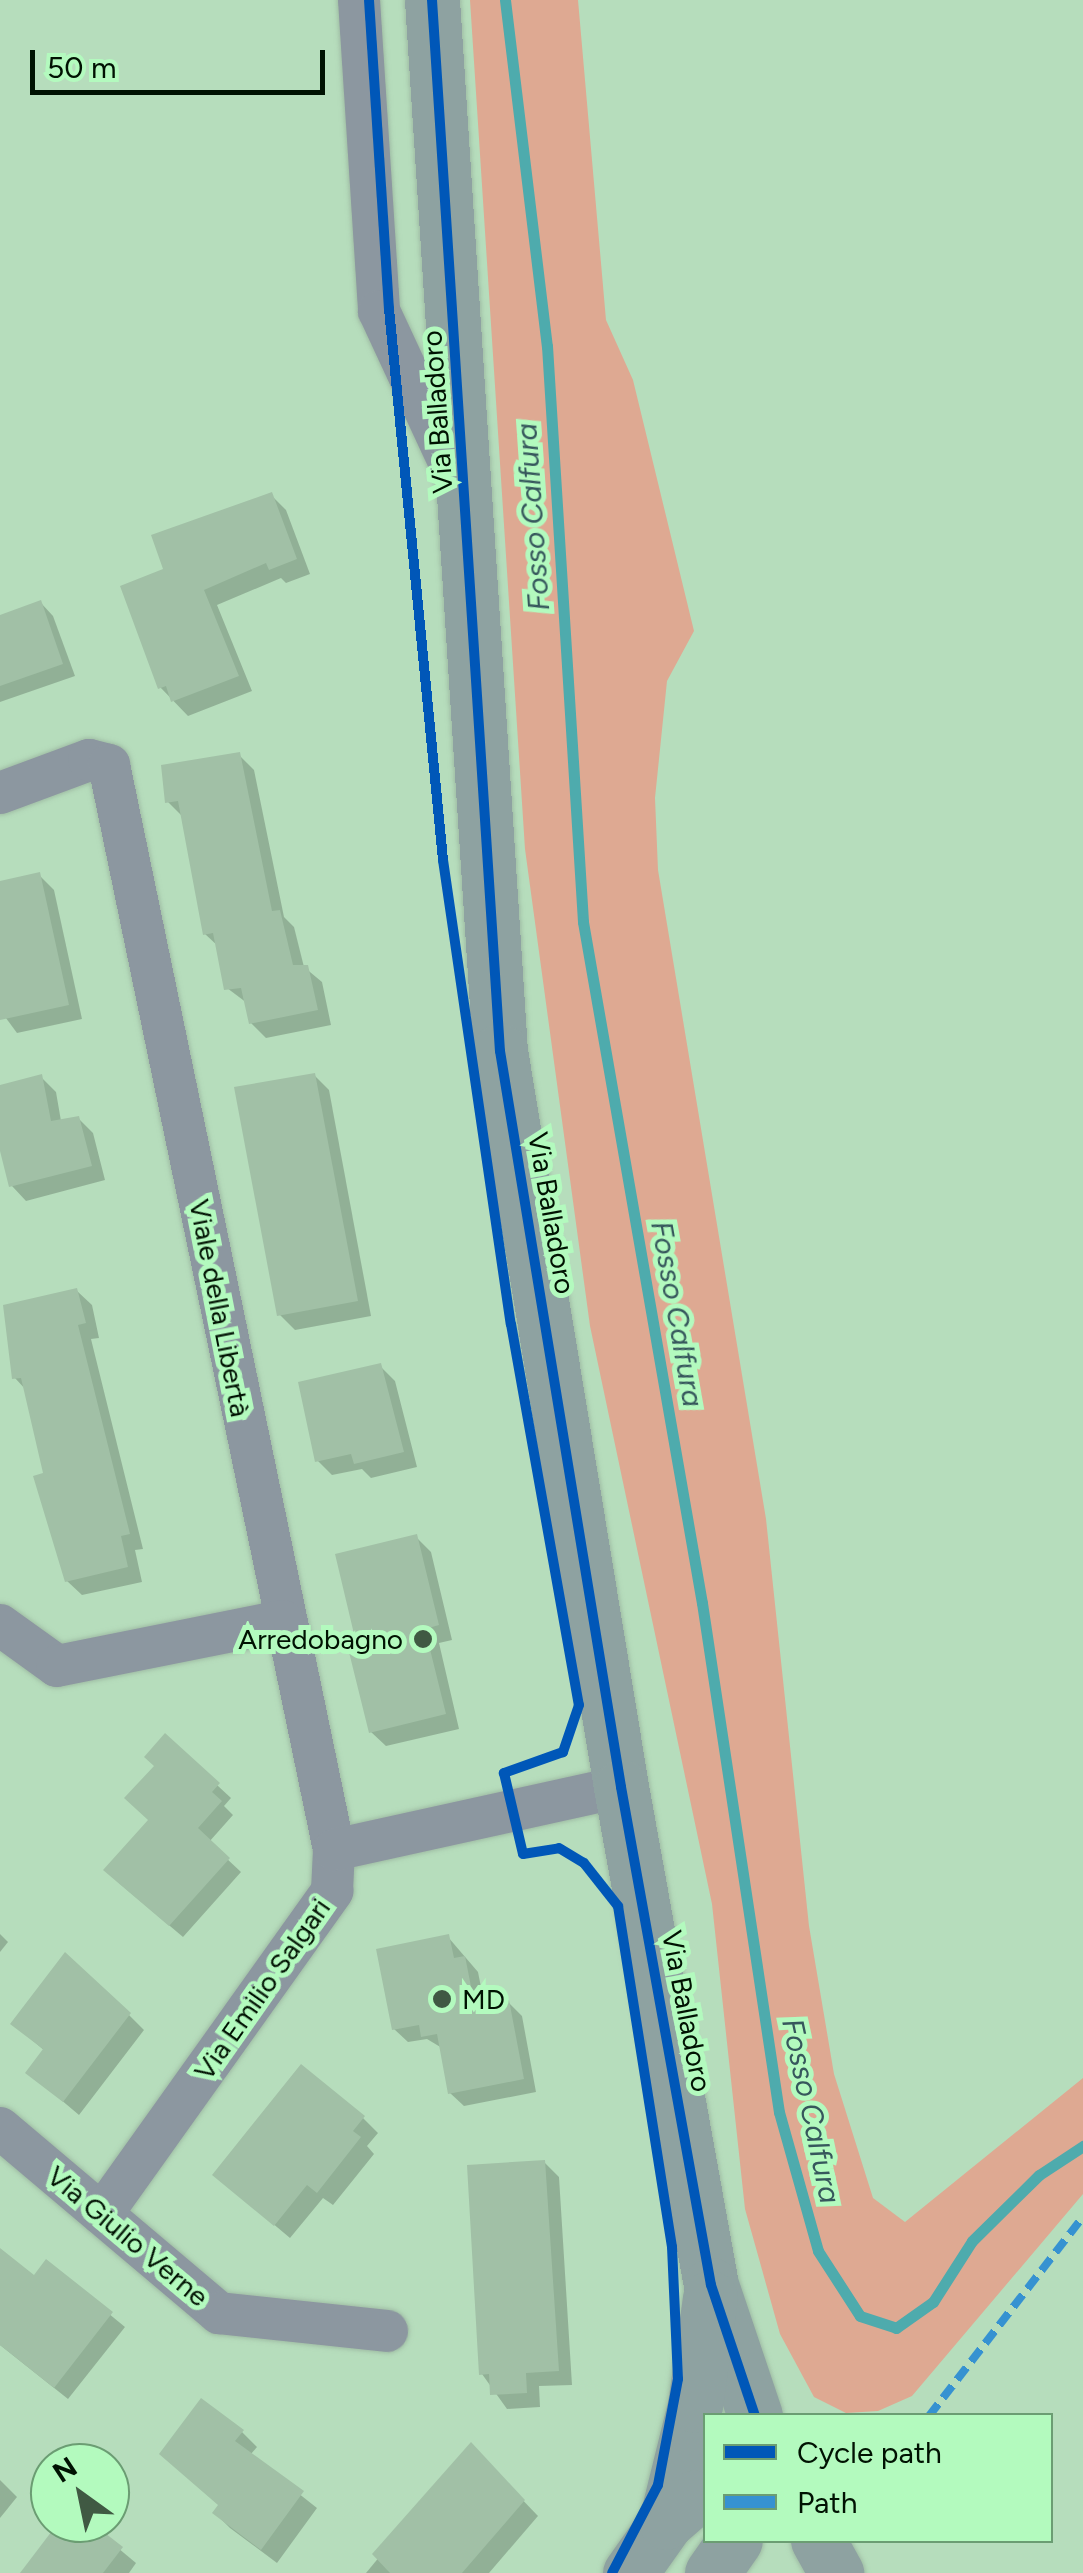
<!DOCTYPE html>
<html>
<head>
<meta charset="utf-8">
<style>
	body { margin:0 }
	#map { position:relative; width:1083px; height:2573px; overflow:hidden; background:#b6ddbc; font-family:Figtree,sans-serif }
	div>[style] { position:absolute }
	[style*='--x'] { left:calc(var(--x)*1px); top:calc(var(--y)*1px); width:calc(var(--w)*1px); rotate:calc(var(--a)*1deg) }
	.green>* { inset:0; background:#dea992 }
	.shadow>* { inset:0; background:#0003 }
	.stream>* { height:11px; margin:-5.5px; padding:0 5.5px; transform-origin:5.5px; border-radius:5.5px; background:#4eabad }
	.building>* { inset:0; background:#a1c0a6 }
	.roads { filter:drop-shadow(0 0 2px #a0bda5) drop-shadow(0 0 2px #a0bda5) }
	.street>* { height:42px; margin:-21px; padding:0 21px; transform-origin:21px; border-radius:21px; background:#8c97a0 }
	.secondary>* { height:55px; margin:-27.5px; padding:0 27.5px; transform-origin:27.5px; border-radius:27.5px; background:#8ea2a1 }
	.quiet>* { height:8px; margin-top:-4px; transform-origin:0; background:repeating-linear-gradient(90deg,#3692d1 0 15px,transparent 0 23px) }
	.cycleway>* { height:10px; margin:-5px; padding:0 5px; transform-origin:5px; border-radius:5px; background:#0057b8 }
	.dots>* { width:28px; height:28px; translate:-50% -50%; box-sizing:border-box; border:5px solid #b3fabe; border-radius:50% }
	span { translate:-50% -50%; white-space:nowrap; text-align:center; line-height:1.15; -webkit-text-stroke:10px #b3fabe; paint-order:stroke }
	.street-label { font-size:28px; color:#001202 }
	.poi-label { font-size:28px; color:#001202 }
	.right { translate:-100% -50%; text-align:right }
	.left { translate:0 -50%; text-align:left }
	.water-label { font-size:30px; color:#36575c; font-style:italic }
	.legend { position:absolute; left:703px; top:2413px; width:350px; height:130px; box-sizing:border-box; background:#b3fabe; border:2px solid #6b9d73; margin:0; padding:12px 18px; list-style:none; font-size:30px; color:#001202 }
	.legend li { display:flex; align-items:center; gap:20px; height:50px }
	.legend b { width:50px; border:2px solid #6b9d73 }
	.north { position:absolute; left:30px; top:2443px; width:100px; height:100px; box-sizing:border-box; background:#b3fabe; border:2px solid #6b9d73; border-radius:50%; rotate:327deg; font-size:28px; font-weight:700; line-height:40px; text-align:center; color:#001202 }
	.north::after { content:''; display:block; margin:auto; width:35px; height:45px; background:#405943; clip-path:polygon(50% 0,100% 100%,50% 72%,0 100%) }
	.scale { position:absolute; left:30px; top:50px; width:295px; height:45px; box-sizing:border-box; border:5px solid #001202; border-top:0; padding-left:12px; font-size:30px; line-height:35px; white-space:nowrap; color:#001202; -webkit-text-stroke:8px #b3fabe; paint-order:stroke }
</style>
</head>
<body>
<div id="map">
	<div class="green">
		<i style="clip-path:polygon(470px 0,578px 0,606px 320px,633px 380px,694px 631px,667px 681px,655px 798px,658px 870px,766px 1519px,809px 1926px,834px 2074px,873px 2198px,905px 2222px,1083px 2078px,1083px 2194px,912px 2396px,878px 2411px,846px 2413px,814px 2397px,780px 2334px,745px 2209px,712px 1904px,590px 1326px,525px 849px)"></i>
	</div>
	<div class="shadow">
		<i style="clip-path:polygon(271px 495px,286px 510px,310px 574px,286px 583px,281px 578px,217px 605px,252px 691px,188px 716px,160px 687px,166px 570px)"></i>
		<i style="clip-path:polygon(41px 603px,53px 616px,75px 676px,0 702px,0 618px)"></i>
		<i style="clip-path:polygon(239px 755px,254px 770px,284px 917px,294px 927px,304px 967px,322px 982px,331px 1025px,266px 1038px,251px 1023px,247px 1003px,227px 988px,219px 947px,205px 934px,184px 818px,168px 802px)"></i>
		<i style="clip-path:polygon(39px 875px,54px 890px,82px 1019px,17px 1033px,0 1010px,0 883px)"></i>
		<i style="clip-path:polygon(314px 1075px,329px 1090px,371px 1316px,295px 1330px,280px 1315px)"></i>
		<i style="clip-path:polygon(41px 1077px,56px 1092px,61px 1121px,78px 1118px,93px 1133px,105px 1180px,26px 1201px,12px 1186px,0 1141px,0 1088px)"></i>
		<i style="clip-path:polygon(77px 1291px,92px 1305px,99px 1338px,91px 1339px,143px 1549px,135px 1550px,142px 1582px,82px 1595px,67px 1581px,26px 1390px,15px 1378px)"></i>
		<i style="clip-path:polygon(380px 1366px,395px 1381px,417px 1467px,371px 1478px,362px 1469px,332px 1475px,317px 1460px)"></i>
		<i style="clip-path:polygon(416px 1537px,431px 1552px,452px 1640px,439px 1643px,459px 1729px,386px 1746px,371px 1732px,357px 1636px)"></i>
		<i style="clip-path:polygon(165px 1737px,231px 1798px,224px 1806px,233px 1815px,209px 1842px,241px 1872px,183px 1937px,119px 1883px,151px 1820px)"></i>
		<i style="clip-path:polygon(0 1934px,8px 1942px,0 1952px)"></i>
		<i style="clip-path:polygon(448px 1937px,478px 1972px,485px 2007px,508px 2002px,522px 2016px,536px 2092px,464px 2106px,450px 2093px,442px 2048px,427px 2039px,408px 2042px,394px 2029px)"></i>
		<i style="clip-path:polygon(129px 2015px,144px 2030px,79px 2115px,28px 2072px,45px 2051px,13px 2024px)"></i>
		<i style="clip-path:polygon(363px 2118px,378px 2133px,367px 2146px,374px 2154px,333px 2205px,323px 2198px,290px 2238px,215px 2175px)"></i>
		<i style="clip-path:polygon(544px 2162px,559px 2177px,572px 2385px,539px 2386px,540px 2407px,507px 2409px,482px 2374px)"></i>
		<i style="clip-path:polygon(0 2254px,34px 2278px,46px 2262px,125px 2327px,68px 2399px,0 2345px)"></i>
		<i style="clip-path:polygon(242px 2432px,257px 2447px,250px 2455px,317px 2508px,277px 2563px,230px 2528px,215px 2513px,220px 2506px,177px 2468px)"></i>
		<i style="clip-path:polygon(471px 2446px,538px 2516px,489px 2573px,366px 2573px)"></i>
		<i style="clip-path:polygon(0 2480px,17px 2497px,0 2518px)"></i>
		<i style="clip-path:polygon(61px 2523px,88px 2523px,136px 2563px,129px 2573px,23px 2573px)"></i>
	</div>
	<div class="stream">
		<i style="--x:505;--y:0;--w:349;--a:83.1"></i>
		<i style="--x:547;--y:346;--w:577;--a:86.42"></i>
		<i style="--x:583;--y:922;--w:691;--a:80.09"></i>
		<i style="--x:702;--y:1603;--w:515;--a:81.4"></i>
		<i style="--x:779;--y:2112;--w:144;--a:74.3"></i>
		<i style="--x:818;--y:2251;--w:77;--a:57.1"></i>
		<i style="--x:860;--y:2316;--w:38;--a:18"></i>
		<i style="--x:896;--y:2328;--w:45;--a:-35.1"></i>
		<i style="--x:933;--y:2302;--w:72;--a:-57.4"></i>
		<i style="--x:972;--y:2241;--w:94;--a:-44.6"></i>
		<i style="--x:1039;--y:2175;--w:53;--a:-33.4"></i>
	</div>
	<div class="building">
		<i style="clip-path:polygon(272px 492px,297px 559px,269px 570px,266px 563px,204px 590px,239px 676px,171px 702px,166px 686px,158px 689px,120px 586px,163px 569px,151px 535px)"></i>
		<i style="clip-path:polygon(41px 600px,63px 664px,0 686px,0 615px)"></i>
		<i style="clip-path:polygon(240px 752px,272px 911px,280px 910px,293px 965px,308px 965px,318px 1010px,249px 1024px,241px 988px,224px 990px,213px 933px,203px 935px,178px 801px,165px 803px,161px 765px)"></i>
		<i style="clip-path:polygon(40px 872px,69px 1005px,0 1020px,0 881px)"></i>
		<i style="clip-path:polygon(315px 1073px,358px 1301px,277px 1316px,234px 1087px)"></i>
		<i style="clip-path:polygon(42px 1074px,51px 1121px,79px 1116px,92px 1166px,9px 1187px,0 1151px,0 1085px)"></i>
		<i style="clip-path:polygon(77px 1288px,86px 1323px,78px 1325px,130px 1534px,121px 1536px,128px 1567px,65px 1582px,33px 1476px,43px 1473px,21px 1378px,12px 1379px,3px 1305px)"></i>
		<i style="clip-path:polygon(381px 1363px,404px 1452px,354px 1464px,351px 1454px,315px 1462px,298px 1382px)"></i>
		<i style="clip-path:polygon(417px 1534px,439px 1625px,425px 1629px,446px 1714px,369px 1733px,345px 1636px,354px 1634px,335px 1554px)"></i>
		<i style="clip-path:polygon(165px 1733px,220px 1783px,212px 1792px,222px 1801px,198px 1828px,230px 1858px,169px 1926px,103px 1870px,148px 1820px,124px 1798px,154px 1766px,144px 1757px)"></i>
		<i style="clip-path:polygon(449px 1934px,454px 1958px,465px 1956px,475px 2007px,509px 2000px,524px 2079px,448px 2094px,437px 2034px,421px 2037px,419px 2025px,392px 2030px,376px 1949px)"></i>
		<i style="clip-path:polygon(65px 1952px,131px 2013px,63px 2102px,25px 2073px,43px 2049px,10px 2024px)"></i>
		<i style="clip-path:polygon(301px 2064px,365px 2116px,353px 2131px,361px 2137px,317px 2193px,307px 2185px,274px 2226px,212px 2175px)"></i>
		<i style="clip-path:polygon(545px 2160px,559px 2371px,526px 2373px,527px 2393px,490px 2395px,489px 2374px,479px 2375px,467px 2165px)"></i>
		<i style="clip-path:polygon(0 2248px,34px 2275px,46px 2259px,113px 2312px,54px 2388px,0 2345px)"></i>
		<i style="clip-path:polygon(201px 2398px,244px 2430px,235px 2441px,304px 2491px,261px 2550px,212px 2513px,218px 2505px,159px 2454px)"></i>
		<i style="clip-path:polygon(471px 2442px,525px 2500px,462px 2573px,390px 2573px,372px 2554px)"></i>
		<i style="clip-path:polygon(58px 2523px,92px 2523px,123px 2547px,103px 2573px,20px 2573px)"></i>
	</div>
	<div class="roads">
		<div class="street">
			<i style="--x:359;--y:0;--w:312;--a:86.3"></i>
			<i style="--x:379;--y:311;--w:183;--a:65.1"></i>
			<i style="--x:0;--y:793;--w:95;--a:-20.3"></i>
			<i style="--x:89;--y:760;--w:21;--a:14"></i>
			<i style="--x:109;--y:765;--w:1108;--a:78.28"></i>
			<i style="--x:0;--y:1625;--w:70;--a:35.7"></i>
			<i style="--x:57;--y:1666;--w:230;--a:-11.3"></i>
			<i style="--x:0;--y:2128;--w:287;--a:40.2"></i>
			<i style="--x:219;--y:2313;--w:169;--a:6.1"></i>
			<i style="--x:102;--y:2214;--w:397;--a:-54.5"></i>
			<i style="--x:332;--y:1891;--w:41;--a:-87.2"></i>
			<i style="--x:334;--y:1850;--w:294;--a:-12.4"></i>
		</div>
		<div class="secondary">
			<i style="--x:432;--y:0;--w:1053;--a:86.3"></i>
			<i style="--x:500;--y:1051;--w:746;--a:80.66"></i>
			<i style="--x:621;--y:1787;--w:506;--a:79.76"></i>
			<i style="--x:711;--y:2285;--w:138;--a:71.4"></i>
			<i style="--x:666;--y:2522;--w:121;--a:-76.1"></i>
			<i style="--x:695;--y:2405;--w:108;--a:-82"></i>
			<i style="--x:818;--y:2540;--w:38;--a:61"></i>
			<i style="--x:630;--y:2573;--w:62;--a:-54.8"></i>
			<i style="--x:666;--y:2522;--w:37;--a:-41"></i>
			<i style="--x:712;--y:2573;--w:40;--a:-55.1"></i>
		</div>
	</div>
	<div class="quiet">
		<i style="--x:929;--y:2416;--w:252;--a:-52.3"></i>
	</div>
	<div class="cycleway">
		<i style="--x:369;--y:0;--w:310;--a:86.3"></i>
		<i style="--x:389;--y:309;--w:554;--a:84.4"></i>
		<i style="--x:443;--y:860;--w:469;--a:81.7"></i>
		<i style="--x:511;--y:1324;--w:387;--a:79.9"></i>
		<i style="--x:579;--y:1705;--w:50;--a:108.8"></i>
		<i style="--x:563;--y:1752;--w:63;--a:160.4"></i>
		<i style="--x:504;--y:1773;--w:83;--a:76.8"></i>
		<i style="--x:523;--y:1854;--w:36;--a:-9"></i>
		<i style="--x:559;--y:1848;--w:29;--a:31"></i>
		<i style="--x:584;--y:1863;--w:55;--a:51.7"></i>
		<i style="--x:618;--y:1906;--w:345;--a:81"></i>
		<i style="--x:672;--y:2247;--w:132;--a:87.4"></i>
		<i style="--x:678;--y:2379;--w:108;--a:100.7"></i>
		<i style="--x:658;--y:2485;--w:99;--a:117.6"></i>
		<i style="--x:432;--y:0;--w:1053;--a:86.3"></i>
		<i style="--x:500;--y:1051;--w:746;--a:80.66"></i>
		<i style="--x:621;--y:1787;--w:506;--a:79.76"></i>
		<i style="--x:711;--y:2285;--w:138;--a:71.4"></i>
	</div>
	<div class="dots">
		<i style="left:423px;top:1639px;background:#405943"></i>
		<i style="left:442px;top:1999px;background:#405943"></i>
	</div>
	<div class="street-label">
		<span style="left:437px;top:412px;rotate:-94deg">Via Balladoro</span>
		<span style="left:552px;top:1213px;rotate:80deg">Via Balladoro</span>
		<span style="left:220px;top:1308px;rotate:79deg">Viale della Libertà</span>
		<span style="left:262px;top:1989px;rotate:-55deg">Via Emilio Salgari</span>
		<span style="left:687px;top:2011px;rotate:79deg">Via Balladoro</span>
		<span style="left:128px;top:2236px;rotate:40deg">Via Giulio Verne</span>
	</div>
	<div class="poi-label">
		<span class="right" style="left:403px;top:1639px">Arredobagno</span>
		<span class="left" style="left:462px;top:1999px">MD</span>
	</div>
	<div class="water-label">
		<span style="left:533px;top:517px;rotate:-94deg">Fosso Calfura</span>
		<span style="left:677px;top:1314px;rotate:80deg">Fosso Calfura</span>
		<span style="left:811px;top:2111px;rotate:78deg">Fosso Calfura</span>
	</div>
	<ul class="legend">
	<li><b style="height:12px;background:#0057b8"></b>Cycle path</li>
	<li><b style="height:12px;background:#3692d1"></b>Path</li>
	</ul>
	<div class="north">N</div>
	<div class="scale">50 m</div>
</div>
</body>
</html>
